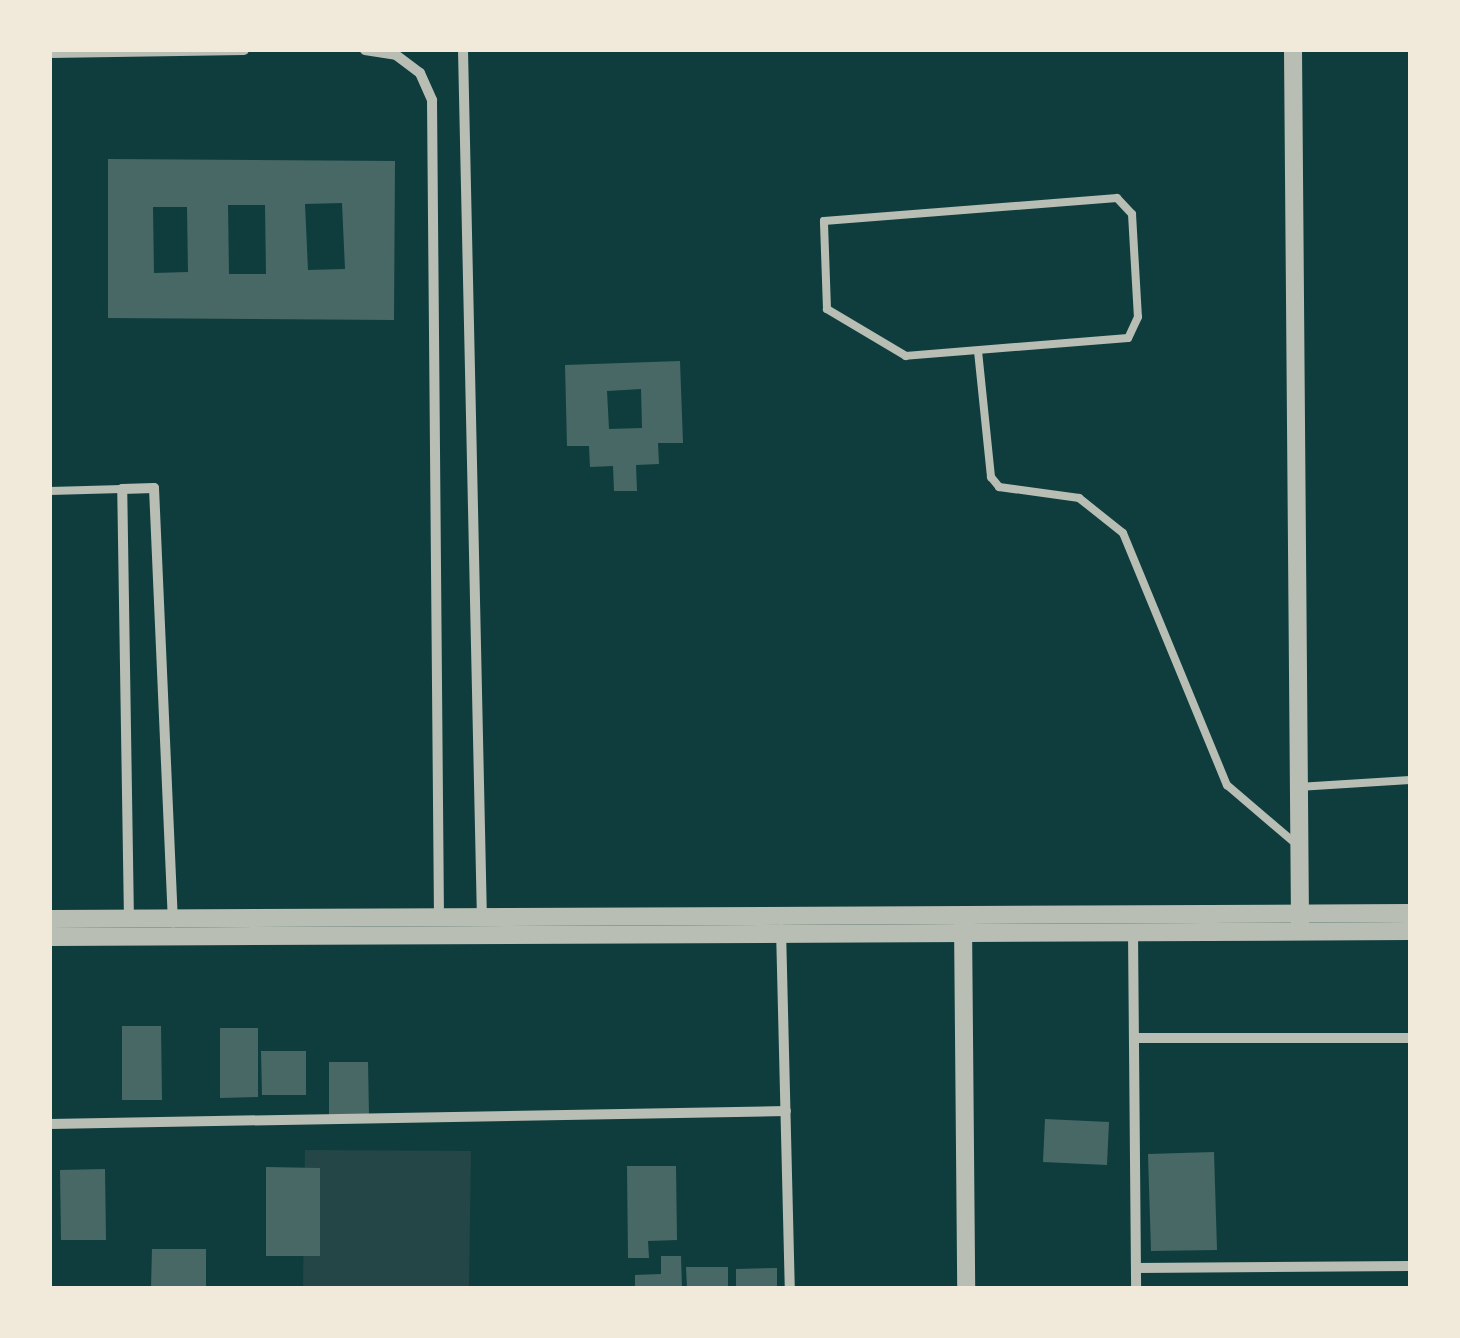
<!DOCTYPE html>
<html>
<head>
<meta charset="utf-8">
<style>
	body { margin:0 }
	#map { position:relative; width:1460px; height:1338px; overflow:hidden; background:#0f3d3e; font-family:Ubuntu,sans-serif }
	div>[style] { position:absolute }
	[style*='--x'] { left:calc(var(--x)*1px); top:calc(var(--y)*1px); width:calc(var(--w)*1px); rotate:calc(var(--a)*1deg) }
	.green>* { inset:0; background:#244646 }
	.building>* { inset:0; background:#486865 }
	.service>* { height:8px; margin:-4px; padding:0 4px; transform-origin:4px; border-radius:4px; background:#b8beb3 }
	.minor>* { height:10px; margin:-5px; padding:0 5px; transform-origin:5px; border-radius:5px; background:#b8beb3 }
	.tertiary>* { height:18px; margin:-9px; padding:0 9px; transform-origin:9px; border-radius:9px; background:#b8beb3 }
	span { translate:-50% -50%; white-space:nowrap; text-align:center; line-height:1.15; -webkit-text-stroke:9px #f1e9da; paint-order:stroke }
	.frame { position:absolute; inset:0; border:52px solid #f1e9da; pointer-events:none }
</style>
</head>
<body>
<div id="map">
	<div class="green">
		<i style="clip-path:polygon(305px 1150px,471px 1151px,469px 1288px,303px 1288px)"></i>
		<i style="clip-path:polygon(1410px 1286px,1410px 1288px,1155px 1288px,1155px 1287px)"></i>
	</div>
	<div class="building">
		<i style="clip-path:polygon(evenodd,108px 159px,395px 161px,394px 320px,108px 318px,108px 159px,342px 203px,345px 269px,308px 270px,305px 204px,342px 203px,108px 159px,228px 205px,265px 205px,266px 274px,229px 274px,228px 205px,108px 159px,153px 207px,187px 207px,188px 272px,154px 273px,153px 207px)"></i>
		<i style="clip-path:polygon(evenodd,680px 361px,683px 443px,658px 443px,659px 464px,636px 465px,637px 491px,614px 491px,613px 466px,590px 467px,589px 446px,567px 446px,565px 365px,680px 361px,641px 389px,642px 428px,609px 429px,607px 391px,641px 389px)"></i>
		<i style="clip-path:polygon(122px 1026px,161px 1026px,162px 1100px,122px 1100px)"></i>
		<i style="clip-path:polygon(220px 1028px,258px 1028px,258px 1097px,220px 1098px)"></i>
		<i style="clip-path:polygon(261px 1051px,306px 1051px,306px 1095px,262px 1095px)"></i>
		<i style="clip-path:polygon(329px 1062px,368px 1062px,369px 1116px,329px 1116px)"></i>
		<i style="clip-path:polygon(1045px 1119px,1109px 1122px,1107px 1165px,1043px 1162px)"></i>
		<i style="clip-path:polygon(1214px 1152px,1217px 1250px,1151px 1251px,1148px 1154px)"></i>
		<i style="clip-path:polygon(627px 1166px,676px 1166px,677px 1240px,648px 1241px,649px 1258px,628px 1258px)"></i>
		<i style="clip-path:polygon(266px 1167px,320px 1168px,320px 1256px,266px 1256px)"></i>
		<i style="clip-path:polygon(105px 1169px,106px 1240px,61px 1240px,60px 1170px)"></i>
		<i style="clip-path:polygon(152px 1249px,206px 1249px,206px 1288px,151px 1288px)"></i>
		<i style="clip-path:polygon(661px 1256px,681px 1256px,682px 1288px,635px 1288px,635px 1275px,661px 1274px)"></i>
		<i style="clip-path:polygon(686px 1267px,728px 1267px,728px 1288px,687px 1288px)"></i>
		<i style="clip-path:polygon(777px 1268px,777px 1288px,736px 1288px,736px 1269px)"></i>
	</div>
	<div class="service">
		<i style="--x:1117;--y:198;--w:22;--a:47"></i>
		<i style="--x:1132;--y:214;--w:103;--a:86.7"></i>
		<i style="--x:1138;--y:317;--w:23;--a:115"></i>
		<i style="--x:1128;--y:338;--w:223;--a:175.4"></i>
		<i style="--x:906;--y:356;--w:92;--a:-149.3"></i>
		<i style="--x:827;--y:309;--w:88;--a:-92"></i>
		<i style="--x:824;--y:221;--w:294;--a:-4.5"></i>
		<i style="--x:978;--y:351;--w:127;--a:84.1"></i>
		<i style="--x:991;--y:477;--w:13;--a:51"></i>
		<i style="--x:999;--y:487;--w:81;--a:7.8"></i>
		<i style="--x:1079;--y:498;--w:56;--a:38.5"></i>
		<i style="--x:1123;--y:533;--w:273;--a:67.6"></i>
		<i style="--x:1227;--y:785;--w:89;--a:40.5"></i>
		<i style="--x:50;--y:491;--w:72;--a:-1.6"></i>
		<i style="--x:1298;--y:787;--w:112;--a:-3.6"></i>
	</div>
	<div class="minor">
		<i style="--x:365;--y:50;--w:31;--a:9"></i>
		<i style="--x:396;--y:55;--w:30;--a:37"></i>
		<i style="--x:420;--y:73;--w:30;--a:66"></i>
		<i style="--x:432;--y:100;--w:820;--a:89.51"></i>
		<i style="--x:463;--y:50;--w:869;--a:88.75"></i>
		<i style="--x:50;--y:53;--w:194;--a:-0.9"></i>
		<i style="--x:129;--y:921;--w:432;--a:-90.9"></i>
		<i style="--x:122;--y:489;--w:32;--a:-2"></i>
		<i style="--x:154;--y:488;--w:435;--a:87.5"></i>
		<i style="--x:781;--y:929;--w:359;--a:88.6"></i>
		<i style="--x:1133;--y:932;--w:356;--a:89.5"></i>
		<i style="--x:1134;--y:1038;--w:276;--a:0"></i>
		<i style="--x:50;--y:1124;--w:736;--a:-1.01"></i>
		<i style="--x:1136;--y:1268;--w:274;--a:-0.4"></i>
	</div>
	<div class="tertiary">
		<i style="--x:1293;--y:50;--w:876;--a:89.54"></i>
		<i style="--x:50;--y:919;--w:1360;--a:-0.25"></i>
		<i style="--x:963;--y:921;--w:367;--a:89.5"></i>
		<i style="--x:50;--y:937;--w:1360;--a:-0.25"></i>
	</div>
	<div class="frame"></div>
</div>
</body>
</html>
